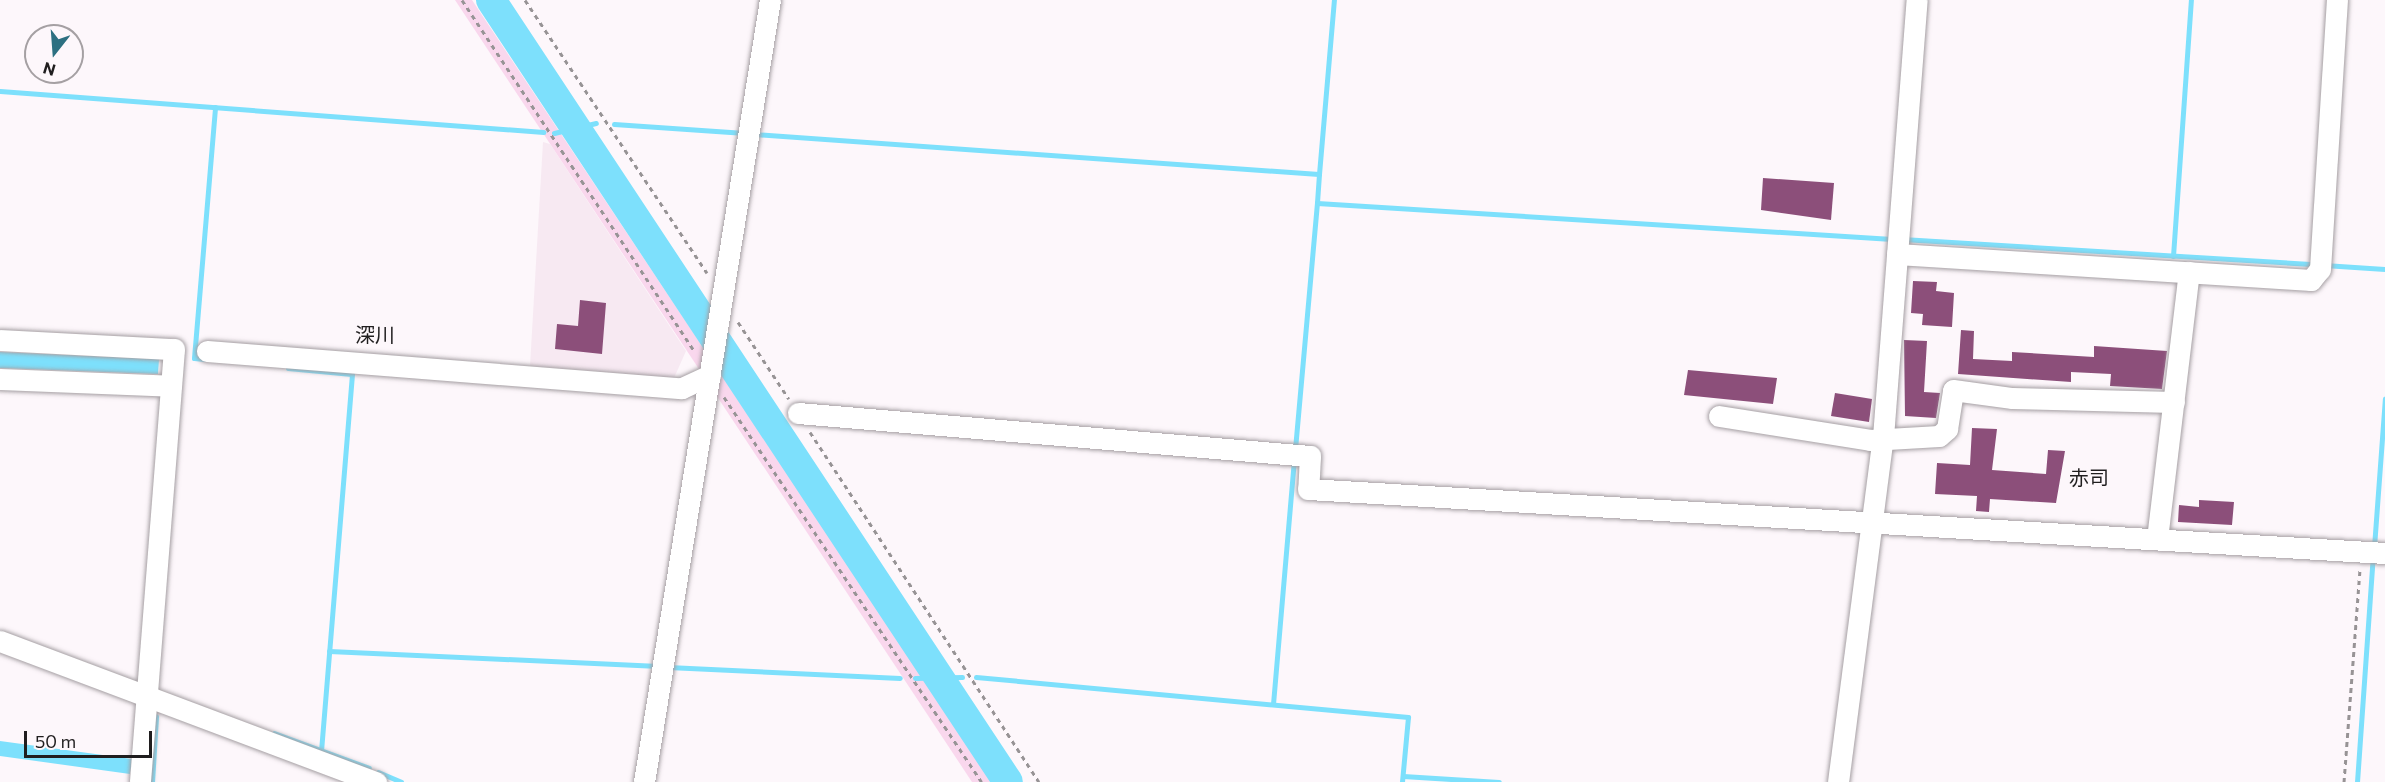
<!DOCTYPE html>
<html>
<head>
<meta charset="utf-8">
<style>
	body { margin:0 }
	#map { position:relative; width:2385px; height:782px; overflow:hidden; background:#fdf7fb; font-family:Commissioner,"Noto Sans JP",sans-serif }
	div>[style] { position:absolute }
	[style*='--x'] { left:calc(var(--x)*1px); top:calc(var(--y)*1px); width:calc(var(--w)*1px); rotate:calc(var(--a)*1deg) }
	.built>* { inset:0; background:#f7e9f2 }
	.green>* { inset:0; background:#f9d7ed }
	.water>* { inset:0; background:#7de0fc }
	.stream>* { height:5px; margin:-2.5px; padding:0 2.5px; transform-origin:2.5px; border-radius:2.5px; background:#7de0fc }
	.river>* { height:30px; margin:-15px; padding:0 15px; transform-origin:15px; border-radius:15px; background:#7de0fc }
	.building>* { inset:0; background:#8c4f7a }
	.path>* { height:3px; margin-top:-1.5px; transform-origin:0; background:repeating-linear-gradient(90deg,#979395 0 4.5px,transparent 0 9px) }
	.roads { filter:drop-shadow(0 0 2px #a59fa3) drop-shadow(0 0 2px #a59fa3) }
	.minor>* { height:21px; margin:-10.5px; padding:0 10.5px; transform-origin:10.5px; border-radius:10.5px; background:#fff }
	span { translate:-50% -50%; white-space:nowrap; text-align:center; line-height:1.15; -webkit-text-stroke:6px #fdf7fb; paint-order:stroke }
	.neighbourhood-label { font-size:20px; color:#201e1f }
	.north { position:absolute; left:24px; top:24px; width:60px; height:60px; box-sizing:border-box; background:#fdf7fb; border:2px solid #a5a0a3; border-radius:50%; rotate:197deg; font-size:16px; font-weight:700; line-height:24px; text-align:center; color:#201e1f }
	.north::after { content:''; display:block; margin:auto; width:21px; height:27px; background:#2d7081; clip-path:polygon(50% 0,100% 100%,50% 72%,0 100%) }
	.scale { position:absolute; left:24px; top:731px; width:128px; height:27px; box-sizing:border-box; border:3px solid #201e1f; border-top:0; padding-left:8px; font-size:18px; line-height:21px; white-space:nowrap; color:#201e1f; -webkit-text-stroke:4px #fdf7fb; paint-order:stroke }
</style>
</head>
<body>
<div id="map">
	<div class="built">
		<i style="clip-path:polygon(543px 142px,550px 144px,686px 351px,674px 378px,530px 366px)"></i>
	</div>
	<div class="green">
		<i style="clip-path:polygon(455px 0,472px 0,992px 782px,972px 782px)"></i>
	</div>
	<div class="water">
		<i style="clip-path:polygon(0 352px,159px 359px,158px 374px,0 368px)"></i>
		<i style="clip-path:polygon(0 741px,132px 759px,130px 774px,0 756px)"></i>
	</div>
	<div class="stream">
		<i style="--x:0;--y:91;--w:545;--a:4.32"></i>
		<i style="--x:614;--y:124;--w:131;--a:3.9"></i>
		<i style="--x:554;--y:133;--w:43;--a:-13.4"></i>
		<i style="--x:754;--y:134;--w:566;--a:4.05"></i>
		<i style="--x:1319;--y:174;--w:29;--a:94"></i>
		<i style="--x:1317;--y:203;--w:576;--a:3.58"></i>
		<i style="--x:1319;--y:174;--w:175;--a:-85.1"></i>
		<i style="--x:1902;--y:239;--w:413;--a:3.5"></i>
		<i style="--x:2173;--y:256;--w:257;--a:-86"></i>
		<i style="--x:2324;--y:265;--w:61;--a:3.8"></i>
		<i style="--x:204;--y:359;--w:10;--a:-174"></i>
		<i style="--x:194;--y:358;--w:252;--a:-85.2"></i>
		<i style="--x:288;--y:368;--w:64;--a:5.4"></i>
		<i style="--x:352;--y:374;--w:375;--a:94.7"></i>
		<i style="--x:1295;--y:449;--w:247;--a:-84.9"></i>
		<i style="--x:2374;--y:547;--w:149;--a:-85.8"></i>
		<i style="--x:329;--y:651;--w:330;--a:2.6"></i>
		<i style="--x:668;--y:667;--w:232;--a:2.7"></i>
		<i style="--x:976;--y:677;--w:434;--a:5.3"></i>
		<i style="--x:1408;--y:717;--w:65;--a:95.3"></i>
		<i style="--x:915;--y:678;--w:47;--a:-1.2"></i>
		<i style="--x:1273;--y:704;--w:247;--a:-85.1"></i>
		<i style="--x:274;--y:733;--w:101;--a:20.2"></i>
		<i style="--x:378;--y:772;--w:25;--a:23"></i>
		<i style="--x:1403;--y:776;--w:96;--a:3.6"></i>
		<i style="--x:152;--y:782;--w:66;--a:-86.5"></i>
		<i style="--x:2357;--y:782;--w:227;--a:-86"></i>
	</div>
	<div class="river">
		<i style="--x:491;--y:0;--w:937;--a:56.53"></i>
	</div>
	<div class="building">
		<i style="clip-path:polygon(1763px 178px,1834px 183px,1831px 220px,1761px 210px)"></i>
		<i style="clip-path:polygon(1913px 281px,1937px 282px,1936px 291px,1954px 293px,1952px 327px,1922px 325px,1923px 314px,1911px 313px)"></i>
		<i style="clip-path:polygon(580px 300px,606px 303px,602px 354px,555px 349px,557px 324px,578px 326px)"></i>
		<i style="clip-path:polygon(1961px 330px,1974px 331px,1973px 359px,2012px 361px,2012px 352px,2094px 357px,2094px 346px,2167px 351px,2162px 389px,2110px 386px,2111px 374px,2071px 372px,2071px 382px,1958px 374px)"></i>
		<i style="clip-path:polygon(1904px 340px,1927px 341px,1924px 392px,1940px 393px,1936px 418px,1905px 416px)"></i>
		<i style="clip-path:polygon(1688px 370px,1777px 378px,1773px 404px,1684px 395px)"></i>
		<i style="clip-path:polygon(1835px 393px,1872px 399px,1869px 422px,1831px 416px)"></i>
		<i style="clip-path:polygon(1972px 428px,1997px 429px,1992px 470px,2046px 474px,2048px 450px,2065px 451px,2056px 503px,1990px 499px,1989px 512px,1976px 511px,1977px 496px,1935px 494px,1937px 463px,1970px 465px)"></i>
		<i style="clip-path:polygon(2199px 500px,2234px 502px,2232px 525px,2178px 522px,2179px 505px,2199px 507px)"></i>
	</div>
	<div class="path">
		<i style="--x:462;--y:0;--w:421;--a:56.5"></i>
		<i style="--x:525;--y:0;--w:328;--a:56.3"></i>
		<i style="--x:738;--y:322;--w:92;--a:56.5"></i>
		<i style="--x:724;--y:397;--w:463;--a:56.2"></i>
		<i style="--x:810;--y:432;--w:418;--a:56.8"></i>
		<i style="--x:2344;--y:782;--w:215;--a:-85.7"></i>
	</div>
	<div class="roads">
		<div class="minor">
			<i style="--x:1897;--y:254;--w:415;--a:3.6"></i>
			<i style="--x:2311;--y:280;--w:14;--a:-51"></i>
			<i style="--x:2320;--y:269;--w:270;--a:-86.4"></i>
			<i style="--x:0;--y:340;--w:174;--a:3"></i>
			<i style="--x:174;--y:349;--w:434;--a:94.5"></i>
			<i style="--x:207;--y:351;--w:476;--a:4.5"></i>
			<i style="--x:682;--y:388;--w:31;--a:-25"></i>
			<i style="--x:0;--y:379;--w:171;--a:2.3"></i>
			<i style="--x:798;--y:413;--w:514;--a:4.8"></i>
			<i style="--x:1310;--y:456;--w:33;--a:93"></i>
			<i style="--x:1308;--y:489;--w:1079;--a:3.4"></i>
			<i style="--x:1719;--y:416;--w:153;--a:9"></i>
			<i style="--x:1870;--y:440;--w:69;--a:-3.3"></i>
			<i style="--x:1939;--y:436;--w:11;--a:-41"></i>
			<i style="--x:1947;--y:429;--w:39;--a:-81"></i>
			<i style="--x:1953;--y:390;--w:60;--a:7.7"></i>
			<i style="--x:2012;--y:398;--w:162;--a:1.4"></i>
			<i style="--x:2157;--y:539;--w:269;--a:-83.2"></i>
			<i style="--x:0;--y:641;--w:402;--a:20.6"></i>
			<i style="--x:644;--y:782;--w:792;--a:-80.85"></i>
			<i style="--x:1838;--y:782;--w:348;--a:-82.6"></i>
			<i style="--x:1883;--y:437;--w:438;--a:-85.6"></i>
		</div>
	</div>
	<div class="neighbourhood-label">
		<span style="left:375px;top:334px">深川</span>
		<span style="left:2089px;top:477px">赤司</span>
	</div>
	<div class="north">N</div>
	<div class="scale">50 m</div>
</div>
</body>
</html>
